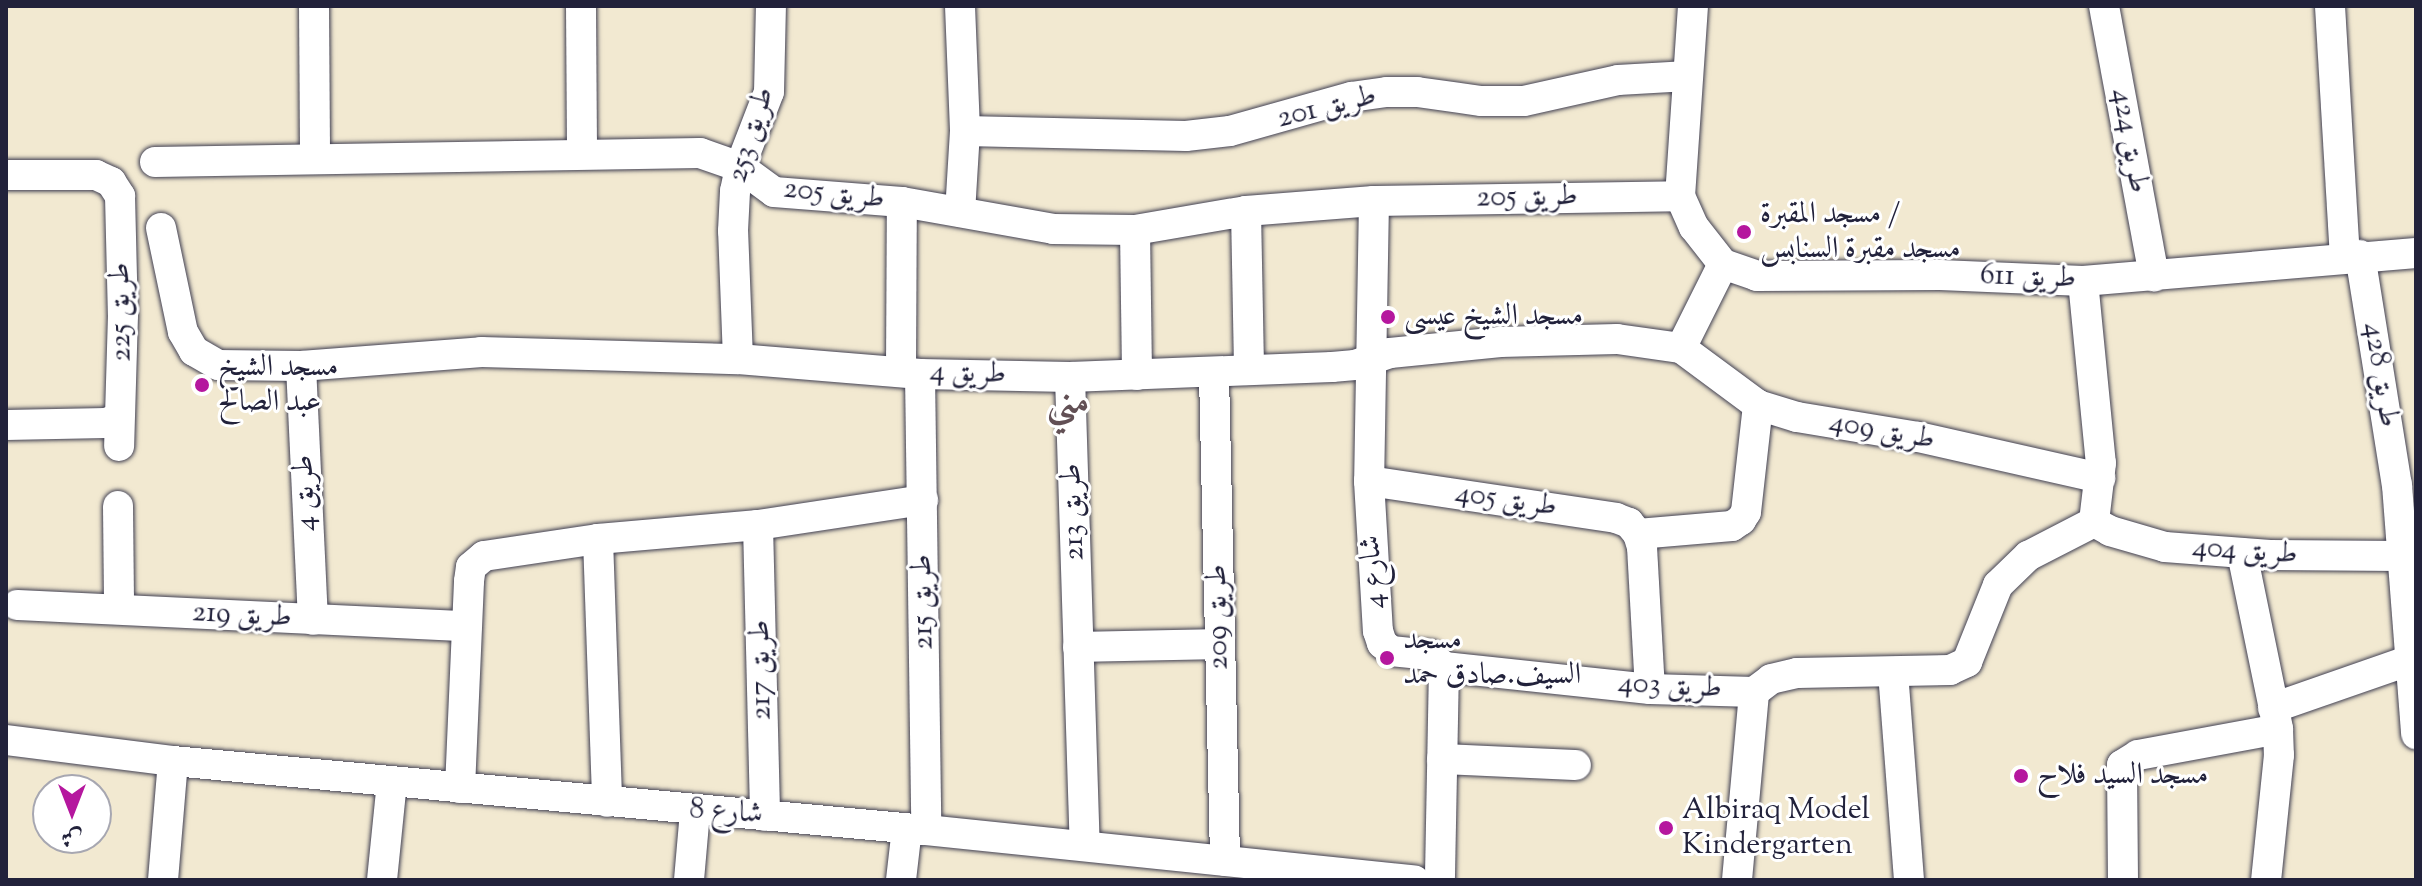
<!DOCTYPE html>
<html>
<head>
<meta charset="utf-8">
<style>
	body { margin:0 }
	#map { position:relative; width:2422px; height:886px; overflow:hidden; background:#f2e9d1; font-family:"Sorts Mill Goudy",Amiri,serif }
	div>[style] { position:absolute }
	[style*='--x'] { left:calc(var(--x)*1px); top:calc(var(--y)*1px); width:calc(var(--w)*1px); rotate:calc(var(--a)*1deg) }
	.roads { filter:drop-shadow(0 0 2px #414052) drop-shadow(0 0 2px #414052) }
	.minor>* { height:30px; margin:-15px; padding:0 15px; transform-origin:15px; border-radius:15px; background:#fff }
	.dots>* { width:22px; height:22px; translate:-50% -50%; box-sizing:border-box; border:4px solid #fff; border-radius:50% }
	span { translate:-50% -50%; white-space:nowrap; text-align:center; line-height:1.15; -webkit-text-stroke:6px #fff; paint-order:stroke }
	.street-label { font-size:30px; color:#22223b }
	.poi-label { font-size:30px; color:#22223b }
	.left { translate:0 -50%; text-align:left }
	.district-label { font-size:38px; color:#625055; font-weight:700 }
	.frame { position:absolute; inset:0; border:8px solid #22223b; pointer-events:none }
	.north { position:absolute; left:32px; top:774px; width:80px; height:80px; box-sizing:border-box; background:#fff; border:2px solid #a7a7b1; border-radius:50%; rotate:180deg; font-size:22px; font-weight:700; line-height:32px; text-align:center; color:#22223b }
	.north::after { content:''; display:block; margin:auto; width:28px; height:36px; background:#b5179e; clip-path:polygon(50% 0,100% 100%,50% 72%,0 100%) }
</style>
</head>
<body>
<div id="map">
	<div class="roads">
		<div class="minor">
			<i style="--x:314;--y:6;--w:152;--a:89.6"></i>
			<i style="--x:581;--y:6;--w:147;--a:89.6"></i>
			<i style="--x:960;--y:6;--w:125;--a:87.7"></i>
			<i style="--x:965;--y:131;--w:81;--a:93.5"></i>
			<i style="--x:1693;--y:6;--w:190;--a:93.9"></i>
			<i style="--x:1680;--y:196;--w:34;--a:66"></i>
			<i style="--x:1694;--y:227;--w:47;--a:51.9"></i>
			<i style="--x:1723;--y:264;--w:36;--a:19"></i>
			<i style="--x:1757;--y:276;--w:183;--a:-0.3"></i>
			<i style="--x:1940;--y:275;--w:143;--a:2.4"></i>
			<i style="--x:2083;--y:281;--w:334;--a:-4.8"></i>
			<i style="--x:2104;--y:6;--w:275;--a:79.5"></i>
			<i style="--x:2330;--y:6;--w:250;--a:86.6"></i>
			<i style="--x:965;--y:131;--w:221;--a:1.3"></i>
			<i style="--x:1186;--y:136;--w:44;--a:-6.5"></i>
			<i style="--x:1230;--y:131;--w:126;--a:-15.7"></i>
			<i style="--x:1351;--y:97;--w:36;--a:-8"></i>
			<i style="--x:1387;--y:92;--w:30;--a:0"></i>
			<i style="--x:1417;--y:92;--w:65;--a:8"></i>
			<i style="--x:1481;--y:101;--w:43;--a:0"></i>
			<i style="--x:1524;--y:101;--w:96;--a:-12.6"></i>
			<i style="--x:1618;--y:80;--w:70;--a:-3.3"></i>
			<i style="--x:155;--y:162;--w:545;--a:-0.95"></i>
			<i style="--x:700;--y:153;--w:42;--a:19.3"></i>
			<i style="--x:740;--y:167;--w:42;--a:36.3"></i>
			<i style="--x:774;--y:192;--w:128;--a:4.5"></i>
			<i style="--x:902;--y:202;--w:153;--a:10.1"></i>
			<i style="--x:1053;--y:229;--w:82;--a:0.7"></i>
			<i style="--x:1135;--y:230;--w:113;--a:-9.7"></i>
			<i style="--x:1246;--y:211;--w:128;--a:-4.5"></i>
			<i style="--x:1374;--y:201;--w:306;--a:-0.9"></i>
			<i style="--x:6;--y:175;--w:90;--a:0"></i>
			<i style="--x:96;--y:175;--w:17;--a:25"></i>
			<i style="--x:111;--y:182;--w:17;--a:57"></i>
			<i style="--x:120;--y:196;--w:119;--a:88.6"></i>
			<i style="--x:123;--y:315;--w:131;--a:91.7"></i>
			<i style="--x:1374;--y:201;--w:280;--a:91"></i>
			<i style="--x:1369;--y:481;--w:150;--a:86.6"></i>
			<i style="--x:1378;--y:631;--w:13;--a:72"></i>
			<i style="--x:1382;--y:643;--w:12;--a:42"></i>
			<i style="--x:1391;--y:651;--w:40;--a:5.7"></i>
			<i style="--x:1431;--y:655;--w:18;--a:43"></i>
			<i style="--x:1444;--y:667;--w:213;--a:91.1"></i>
			<i style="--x:1246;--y:211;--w:159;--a:88.9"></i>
			<i style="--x:161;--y:228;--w:106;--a:78.1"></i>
			<i style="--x:183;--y:332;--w:22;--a:60"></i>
			<i style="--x:194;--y:351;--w:28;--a:30"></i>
			<i style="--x:218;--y:365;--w:83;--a:0.7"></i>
			<i style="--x:301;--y:366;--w:181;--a:-4.4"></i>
			<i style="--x:481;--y:352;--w:257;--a:1.6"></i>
			<i style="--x:738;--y:359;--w:183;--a:4.7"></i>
			<i style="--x:920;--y:374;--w:150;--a:1.1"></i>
			<i style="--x:1070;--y:377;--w:262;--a:-2.2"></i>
			<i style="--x:1332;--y:367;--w:23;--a:-5"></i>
			<i style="--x:1355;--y:365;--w:37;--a:-19"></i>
			<i style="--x:1390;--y:353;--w:111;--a:-5.7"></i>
			<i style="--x:1500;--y:342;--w:117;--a:-1.5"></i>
			<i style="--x:1617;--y:339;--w:65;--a:8"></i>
			<i style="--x:1681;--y:348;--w:96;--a:36.5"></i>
			<i style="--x:1758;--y:405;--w:41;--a:17.1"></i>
			<i style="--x:1797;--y:417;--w:123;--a:9.4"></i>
			<i style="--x:1918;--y:437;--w:187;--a:12.7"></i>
			<i style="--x:1135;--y:230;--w:145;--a:89.2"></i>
			<i style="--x:2360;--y:255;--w:233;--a:80.9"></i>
			<i style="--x:2397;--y:485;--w:250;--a:85.6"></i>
			<i style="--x:2083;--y:281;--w:183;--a:84.4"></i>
			<i style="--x:2101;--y:463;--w:59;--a:96.8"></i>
			<i style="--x:1681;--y:348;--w:94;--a:-63.4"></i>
			<i style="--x:738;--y:359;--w:128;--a:-92.2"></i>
			<i style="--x:733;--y:231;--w:40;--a:-87.1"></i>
			<i style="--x:735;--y:191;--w:25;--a:-78"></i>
			<i style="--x:740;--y:167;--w:80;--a:-68.9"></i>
			<i style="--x:769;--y:92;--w:86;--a:-88.7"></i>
			<i style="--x:301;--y:366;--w:254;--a:87.3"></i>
			<i style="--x:901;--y:370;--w:168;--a:-89.7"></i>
			<i style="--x:920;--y:374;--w:456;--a:89.2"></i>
			<i style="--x:1214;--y:374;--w:487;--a:88.7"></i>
			<i style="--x:1070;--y:377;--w:469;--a:88.2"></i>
			<i style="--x:6;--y:425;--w:100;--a:-1.1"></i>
			<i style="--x:106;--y:423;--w:14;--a:-21"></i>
			<i style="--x:1369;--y:481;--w:250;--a:8.5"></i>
			<i style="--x:1616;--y:518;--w:14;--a:21"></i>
			<i style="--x:1629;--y:523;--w:14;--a:51"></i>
			<i style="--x:1638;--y:534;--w:14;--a:73"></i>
			<i style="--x:1642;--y:547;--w:142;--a:86.8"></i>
			<i style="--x:118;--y:506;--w:103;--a:89.4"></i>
			<i style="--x:758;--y:525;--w:291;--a:88.6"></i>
			<i style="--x:1638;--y:534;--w:94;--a:-4.9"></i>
			<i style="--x:1732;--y:526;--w:11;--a:-34"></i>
			<i style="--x:1741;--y:520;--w:9;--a:-58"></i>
			<i style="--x:1746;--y:512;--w:108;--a:-83.6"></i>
			<i style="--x:598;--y:539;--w:263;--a:88"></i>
			<i style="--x:2242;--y:553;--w:180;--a:78.4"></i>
			<i style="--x:2278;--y:729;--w:26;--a:88"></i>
			<i style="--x:2279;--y:755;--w:126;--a:95.9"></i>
			<i style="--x:17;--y:605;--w:450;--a:2.7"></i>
			<i style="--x:1078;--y:647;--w:142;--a:-1.2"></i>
			<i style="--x:1444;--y:667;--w:207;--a:6.1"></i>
			<i style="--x:1650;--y:689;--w:104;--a:1.7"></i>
			<i style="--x:1754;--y:692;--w:21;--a:-37"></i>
			<i style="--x:1771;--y:679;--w:27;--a:-13"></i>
			<i style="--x:1797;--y:673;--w:153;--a:-1.1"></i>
			<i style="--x:1950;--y:670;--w:19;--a:-25"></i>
			<i style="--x:1967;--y:662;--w:83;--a:-68.1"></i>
			<i style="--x:1998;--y:585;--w:42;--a:-44"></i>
			<i style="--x:2028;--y:556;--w:74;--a:-27.3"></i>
			<i style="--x:2094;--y:522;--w:18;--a:29"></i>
			<i style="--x:2110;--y:531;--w:57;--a:16.2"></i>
			<i style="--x:2165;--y:547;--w:105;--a:4.4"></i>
			<i style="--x:2270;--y:555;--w:131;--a:0.4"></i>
			<i style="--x:1893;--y:672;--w:209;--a:85.6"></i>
			<i style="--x:2273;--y:708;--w:143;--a:-19.2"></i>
			<i style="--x:6;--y:740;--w:168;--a:7.2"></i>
			<i style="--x:173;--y:761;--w:756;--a:5.24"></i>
			<i style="--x:926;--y:830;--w:491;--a:5.9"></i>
			<i style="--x:1442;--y:759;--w:134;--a:2.6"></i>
			<i style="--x:460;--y:788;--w:207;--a:-87.5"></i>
			<i style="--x:469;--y:581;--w:14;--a:-82"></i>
			<i style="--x:471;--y:567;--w:17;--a:-40"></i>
			<i style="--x:484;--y:556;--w:115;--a:-8.5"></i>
			<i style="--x:598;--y:539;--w:161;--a:-5"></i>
			<i style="--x:758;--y:525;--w:167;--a:-8.6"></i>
			<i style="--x:163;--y:880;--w:119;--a:-85.2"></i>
			<i style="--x:382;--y:880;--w:99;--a:-84.2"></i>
			<i style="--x:689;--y:880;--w:69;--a:-85"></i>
			<i style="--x:901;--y:880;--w:52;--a:-83.4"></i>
			<i style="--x:1737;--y:880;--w:189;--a:-84.8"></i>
			<i style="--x:2123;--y:880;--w:115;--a:-90.5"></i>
			<i style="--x:2122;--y:765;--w:19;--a:-32"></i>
			<i style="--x:2138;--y:755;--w:142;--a:-10.5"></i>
		</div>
	</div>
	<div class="dots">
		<i style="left:1744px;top:232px;background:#b5179e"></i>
		<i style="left:1388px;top:317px;background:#b5179e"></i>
		<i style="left:202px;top:385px;background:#b5179e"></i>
		<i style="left:1387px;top:658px;background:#b5179e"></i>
		<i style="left:2021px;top:776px;background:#b5179e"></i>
		<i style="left:1666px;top:828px;background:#b5179e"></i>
	</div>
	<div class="street-label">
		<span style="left:1327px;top:108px;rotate:-14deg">طريق 201</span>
		<span style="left:752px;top:135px;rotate:-73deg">طريق 253</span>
		<span style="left:2129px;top:141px;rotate:80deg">طريق 424</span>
		<span style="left:834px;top:195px;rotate:6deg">طريق 205</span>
		<span style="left:1527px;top:198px;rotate:-1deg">طريق 205</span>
		<span style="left:2028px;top:278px;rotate:2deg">طريق 611</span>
		<span style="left:122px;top:312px;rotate:-91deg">طريق 225</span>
		<span style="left:968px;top:374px;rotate:2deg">طريق 4</span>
		<span style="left:2380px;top:375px;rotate:81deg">طريق 428</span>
		<span style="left:1882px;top:432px;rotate:10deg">طريق 409</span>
		<span style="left:306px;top:493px;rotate:-92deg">طريق 4</span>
		<span style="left:1506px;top:501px;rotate:8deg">طريق 405</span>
		<span style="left:1074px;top:512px;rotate:-92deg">طريق 213</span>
		<span style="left:2245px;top:552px;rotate:4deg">طريق 404</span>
		<span style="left:1374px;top:572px;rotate:-94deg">شارع 4</span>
		<span style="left:924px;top:602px;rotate:-91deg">طريق 215</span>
		<span style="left:242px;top:616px;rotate:3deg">طريق 219</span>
		<span style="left:1219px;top:617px;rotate:-91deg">طريق 209</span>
		<span style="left:762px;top:670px;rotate:-91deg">طريق 217</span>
		<span style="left:1670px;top:687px;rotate:3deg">طريق 403</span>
		<span style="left:726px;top:813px;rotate:4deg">شارع 8</span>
	</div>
	<div class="poi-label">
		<span class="left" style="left:1760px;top:232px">مسجد المقبرة /<br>مسجد مقبرة السنابس</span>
		<span class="left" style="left:1404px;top:317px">مسجد الشيخ عيسى</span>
		<span class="left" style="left:218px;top:385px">مسجد الشيخ<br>عبد الصالح</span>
		<span class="left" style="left:1403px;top:658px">مسجد<br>السيف.صادق حمد</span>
		<span class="left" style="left:2037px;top:776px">مسجد السيد فلاح</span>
		<span class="left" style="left:1682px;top:828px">Albiraq Model<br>Kindergarten</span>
	</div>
	<div class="district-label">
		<span style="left:1068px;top:404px">مني</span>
	</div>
	<div class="frame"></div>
	<div class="north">ش</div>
</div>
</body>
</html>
